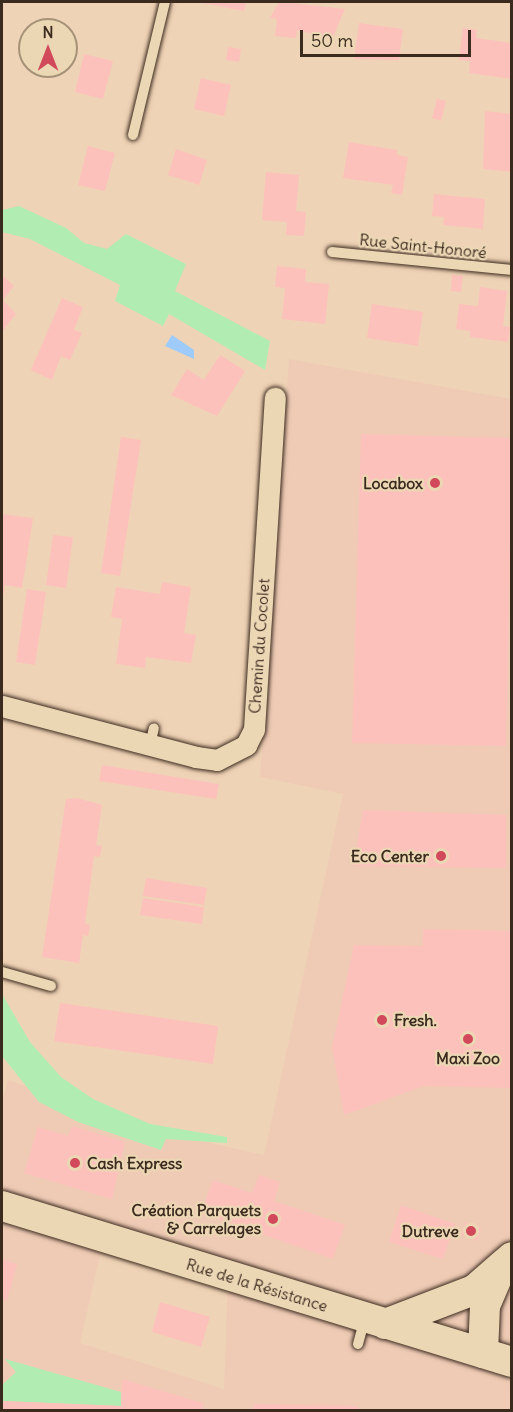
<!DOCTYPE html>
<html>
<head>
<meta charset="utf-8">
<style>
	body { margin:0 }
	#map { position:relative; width:513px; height:1412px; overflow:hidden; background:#efd3b6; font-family:Delius,sans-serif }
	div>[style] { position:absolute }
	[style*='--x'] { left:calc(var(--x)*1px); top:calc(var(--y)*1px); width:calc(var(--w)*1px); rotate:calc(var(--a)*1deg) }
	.built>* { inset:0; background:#efcbb5 }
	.green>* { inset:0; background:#b1edb2 }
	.water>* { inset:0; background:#9ecbf9 }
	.building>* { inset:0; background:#fdc1bb }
	.roads { filter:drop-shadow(0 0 2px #3b2a1e) drop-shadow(0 0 2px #3b2a1e) }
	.lane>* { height:10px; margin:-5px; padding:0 5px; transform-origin:5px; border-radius:5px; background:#ecd7b5 }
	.street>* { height:21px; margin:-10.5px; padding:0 10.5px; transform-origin:10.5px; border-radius:10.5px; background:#ecd7b5 }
	.secondary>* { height:30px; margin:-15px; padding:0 15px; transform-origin:15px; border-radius:15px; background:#ecd7b5 }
	.dots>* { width:16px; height:16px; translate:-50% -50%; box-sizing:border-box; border:3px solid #ecd7b5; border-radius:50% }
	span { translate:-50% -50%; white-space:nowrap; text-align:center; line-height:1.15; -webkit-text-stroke:4.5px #ecd7b5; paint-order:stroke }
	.street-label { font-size:16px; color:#3b2a1e }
	.poi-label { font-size:16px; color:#3b2a1e; font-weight:700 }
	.right { translate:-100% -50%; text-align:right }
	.left { translate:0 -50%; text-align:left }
	.frame { position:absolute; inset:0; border:3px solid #3b2a1e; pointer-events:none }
	.north { position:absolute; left:18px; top:18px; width:60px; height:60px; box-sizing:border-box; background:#ecd7b5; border:2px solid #a59279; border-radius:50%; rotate:0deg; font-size:16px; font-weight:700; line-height:24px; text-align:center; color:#3b2a1e }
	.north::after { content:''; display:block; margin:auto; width:21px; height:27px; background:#d1495b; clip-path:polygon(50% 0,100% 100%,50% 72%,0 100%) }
	.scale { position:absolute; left:300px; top:30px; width:171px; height:27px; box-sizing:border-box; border:3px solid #3b2a1e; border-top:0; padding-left:8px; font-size:18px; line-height:21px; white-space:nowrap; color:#3b2a1e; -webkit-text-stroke:4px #ecd7b5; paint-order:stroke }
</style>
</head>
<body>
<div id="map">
	<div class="built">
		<i style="clip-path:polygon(evenodd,289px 359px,511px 399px,511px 1410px,2px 1410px,2px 1103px,8px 1080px,151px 1130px,264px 1155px,343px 794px,260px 777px,289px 359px,104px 1237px,228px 1276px,224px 1389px,80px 1343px,104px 1237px)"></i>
	</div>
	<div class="green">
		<i style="clip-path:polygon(19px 206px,66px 228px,84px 243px,107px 249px,126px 234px,186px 264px,175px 291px,270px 341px,265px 370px,169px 314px,163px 326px,115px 301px,120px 285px,30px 239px,2px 232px,2px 210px)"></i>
		<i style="clip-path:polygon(2px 994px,30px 1042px,61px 1077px,93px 1099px,150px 1124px,227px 1137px,227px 1143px,166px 1139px,161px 1150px,78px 1122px,39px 1102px,2px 1056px)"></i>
		<i style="clip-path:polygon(5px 1359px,121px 1392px,121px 1406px,2px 1401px,2px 1385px,16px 1372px)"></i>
	</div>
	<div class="water">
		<i style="clip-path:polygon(172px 335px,194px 350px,194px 359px,165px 346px)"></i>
	</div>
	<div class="building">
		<i style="clip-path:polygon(197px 2px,246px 2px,244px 11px)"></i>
		<i style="clip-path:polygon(279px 2px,284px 2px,345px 9px,332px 39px,297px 30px,296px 38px,275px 36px,277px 19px,270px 18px)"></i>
		<i style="clip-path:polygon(359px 23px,403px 29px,399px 60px,354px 59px)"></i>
		<i style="clip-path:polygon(463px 28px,477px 30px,476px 38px,512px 43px,512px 79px,469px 73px,470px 61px,459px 60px)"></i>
		<i style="clip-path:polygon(228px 47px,241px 49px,239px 62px,226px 60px)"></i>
		<i style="clip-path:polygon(84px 54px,113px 61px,103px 99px,75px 92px)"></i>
		<i style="clip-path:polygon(201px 78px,231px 85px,224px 116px,194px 109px)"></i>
		<i style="clip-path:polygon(437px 99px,446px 101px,441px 121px,432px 118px)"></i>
		<i style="clip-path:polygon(485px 111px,512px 114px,512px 172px,483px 169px)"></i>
		<i style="clip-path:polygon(349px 142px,397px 150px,397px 155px,408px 157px,402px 195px,391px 193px,393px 185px,343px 178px)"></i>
		<i style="clip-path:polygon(88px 146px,115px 153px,105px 191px,78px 185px)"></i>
		<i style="clip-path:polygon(176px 149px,207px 160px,199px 185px,168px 175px)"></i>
		<i style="clip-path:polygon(266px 172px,299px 175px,296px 211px,306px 212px,304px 236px,286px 235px,287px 222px,262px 220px)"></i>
		<i style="clip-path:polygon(434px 194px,485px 199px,483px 229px,443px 225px,444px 217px,432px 216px)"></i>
		<i style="clip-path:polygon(277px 266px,306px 269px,305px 282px,329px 284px,325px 324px,282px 319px,285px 288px,275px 287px)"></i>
		<i style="clip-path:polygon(2px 275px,14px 286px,3px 300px,16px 314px,2px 332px)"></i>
		<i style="clip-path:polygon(452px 275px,463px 276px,461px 292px,451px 291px)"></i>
		<i style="clip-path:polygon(480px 287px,507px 291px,503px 326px,510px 327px,508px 342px,470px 337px,470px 331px,456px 329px,459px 304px,478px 306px)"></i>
		<i style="clip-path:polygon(62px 298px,83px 307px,74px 330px,82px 333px,70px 360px,61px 356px,52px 380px,31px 370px)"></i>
		<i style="clip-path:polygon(372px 304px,423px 312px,418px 346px,367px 338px)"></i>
		<i style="clip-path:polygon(220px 355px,245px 371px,217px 416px,171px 395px,187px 369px,204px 380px)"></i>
		<i style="clip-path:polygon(361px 434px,512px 438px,506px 746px,352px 743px)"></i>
		<i style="clip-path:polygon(121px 437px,141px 440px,120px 576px,101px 573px)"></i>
		<i style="clip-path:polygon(2px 514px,33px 518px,22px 588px,5px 585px,3px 596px)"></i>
		<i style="clip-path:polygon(53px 535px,73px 537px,66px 588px,46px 585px)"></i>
		<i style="clip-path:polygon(162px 582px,191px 587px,184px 633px,196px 635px,191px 663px,146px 657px,145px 668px,116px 664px,122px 619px,111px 617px,116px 587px,160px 594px)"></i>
		<i style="clip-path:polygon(27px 589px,46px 592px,35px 665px,16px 662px)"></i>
		<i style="clip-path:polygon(102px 765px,219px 784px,216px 799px,99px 781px)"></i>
		<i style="clip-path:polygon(77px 798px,102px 805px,96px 845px,102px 846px,100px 857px,94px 856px,85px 924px,90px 925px,88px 936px,83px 935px,79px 963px,42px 957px,66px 799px)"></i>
		<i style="clip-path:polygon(363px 810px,506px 815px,506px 868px,353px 866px)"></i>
		<i style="clip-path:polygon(146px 878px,207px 888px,204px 905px,143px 896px)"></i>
		<i style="clip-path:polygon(143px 898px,204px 907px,202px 924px,140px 915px)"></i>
		<i style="clip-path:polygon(423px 929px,512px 931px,511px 1088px,424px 1086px,344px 1115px,332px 1047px,354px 945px,423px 946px)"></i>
		<i style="clip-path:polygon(60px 1003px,218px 1026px,213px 1064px,54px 1041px)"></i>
		<i style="clip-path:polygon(72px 1126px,125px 1142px,112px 1199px,24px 1173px,38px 1127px,68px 1136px)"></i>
		<i style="clip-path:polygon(259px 1175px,280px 1182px,274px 1201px,345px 1225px,333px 1259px,201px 1213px,213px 1180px,252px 1193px)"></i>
		<i style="clip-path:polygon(401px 1205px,455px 1224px,443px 1259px,389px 1242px)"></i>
		<i style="clip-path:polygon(465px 1222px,481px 1228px,478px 1241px,461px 1235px)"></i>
		<i style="clip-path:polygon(2px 1259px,17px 1264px,7px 1301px,2px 1299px)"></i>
		<i style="clip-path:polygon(160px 1302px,210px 1317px,201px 1347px,152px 1332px)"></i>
		<i style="clip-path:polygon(122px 1379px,203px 1403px,203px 1410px,2px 1410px,2px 1401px,121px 1406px)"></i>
		<i style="clip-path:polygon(254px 1404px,358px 1406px,358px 1410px,253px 1410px)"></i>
	</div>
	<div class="roads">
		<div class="lane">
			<i style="--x:133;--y:135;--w:137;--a:-76.5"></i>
			<i style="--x:332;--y:252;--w:181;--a:5.7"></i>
			<i style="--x:150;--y:745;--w:17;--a:-77"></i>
			<i style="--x:2;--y:972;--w:51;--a:15.9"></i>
			<i style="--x:358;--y:1344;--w:27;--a:-75"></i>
		</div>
		<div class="street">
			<i style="--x:2;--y:706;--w:201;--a:14.7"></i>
			<i style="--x:196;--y:757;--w:21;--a:8"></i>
			<i style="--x:217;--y:760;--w:33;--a:-27"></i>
			<i style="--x:246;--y:745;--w:18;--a:-63"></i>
			<i style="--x:254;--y:729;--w:332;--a:-86.4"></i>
		</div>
		<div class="secondary">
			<i style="--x:2;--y:1206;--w:533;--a:17.01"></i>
			<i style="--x:385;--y:1324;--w:95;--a:-20.9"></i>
			<i style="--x:474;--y:1290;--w:50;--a:-41"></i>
			<i style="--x:483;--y:1353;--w:47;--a:-87.6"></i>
			<i style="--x:485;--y:1306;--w:36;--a:-67"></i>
		</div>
	</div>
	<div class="dots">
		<i style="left:435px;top:483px;background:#d1495b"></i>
		<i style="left:441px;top:856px;background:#d1495b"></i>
		<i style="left:382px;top:1020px;background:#d1495b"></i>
		<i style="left:468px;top:1039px;background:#d1495b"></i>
		<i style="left:75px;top:1163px;background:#d1495b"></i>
		<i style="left:273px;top:1219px;background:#d1495b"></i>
		<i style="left:471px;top:1231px;background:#d1495b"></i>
	</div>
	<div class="street-label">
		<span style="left:423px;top:246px;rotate:6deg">Rue Saint-Honoré</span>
		<span style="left:259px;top:646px;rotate:-86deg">Chemin du Cocolet</span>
		<span style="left:257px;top:1285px;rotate:17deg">Rue de la Résistance</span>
	</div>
	<div class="poi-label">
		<span class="right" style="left:423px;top:483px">Locabox</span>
		<span class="right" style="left:429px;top:856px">Eco Center</span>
		<span class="left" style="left:394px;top:1020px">Fresh.</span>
		<span style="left:468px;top:1058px">Maxi Zoo</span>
		<span class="left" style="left:87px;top:1163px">Cash Express</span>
		<span class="right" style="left:261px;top:1219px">Création Parquets<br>&amp; Carrelages</span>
		<span class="right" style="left:459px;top:1231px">Dutreve</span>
	</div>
	<div class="frame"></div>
	<div class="north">N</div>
	<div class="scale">50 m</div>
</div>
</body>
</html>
